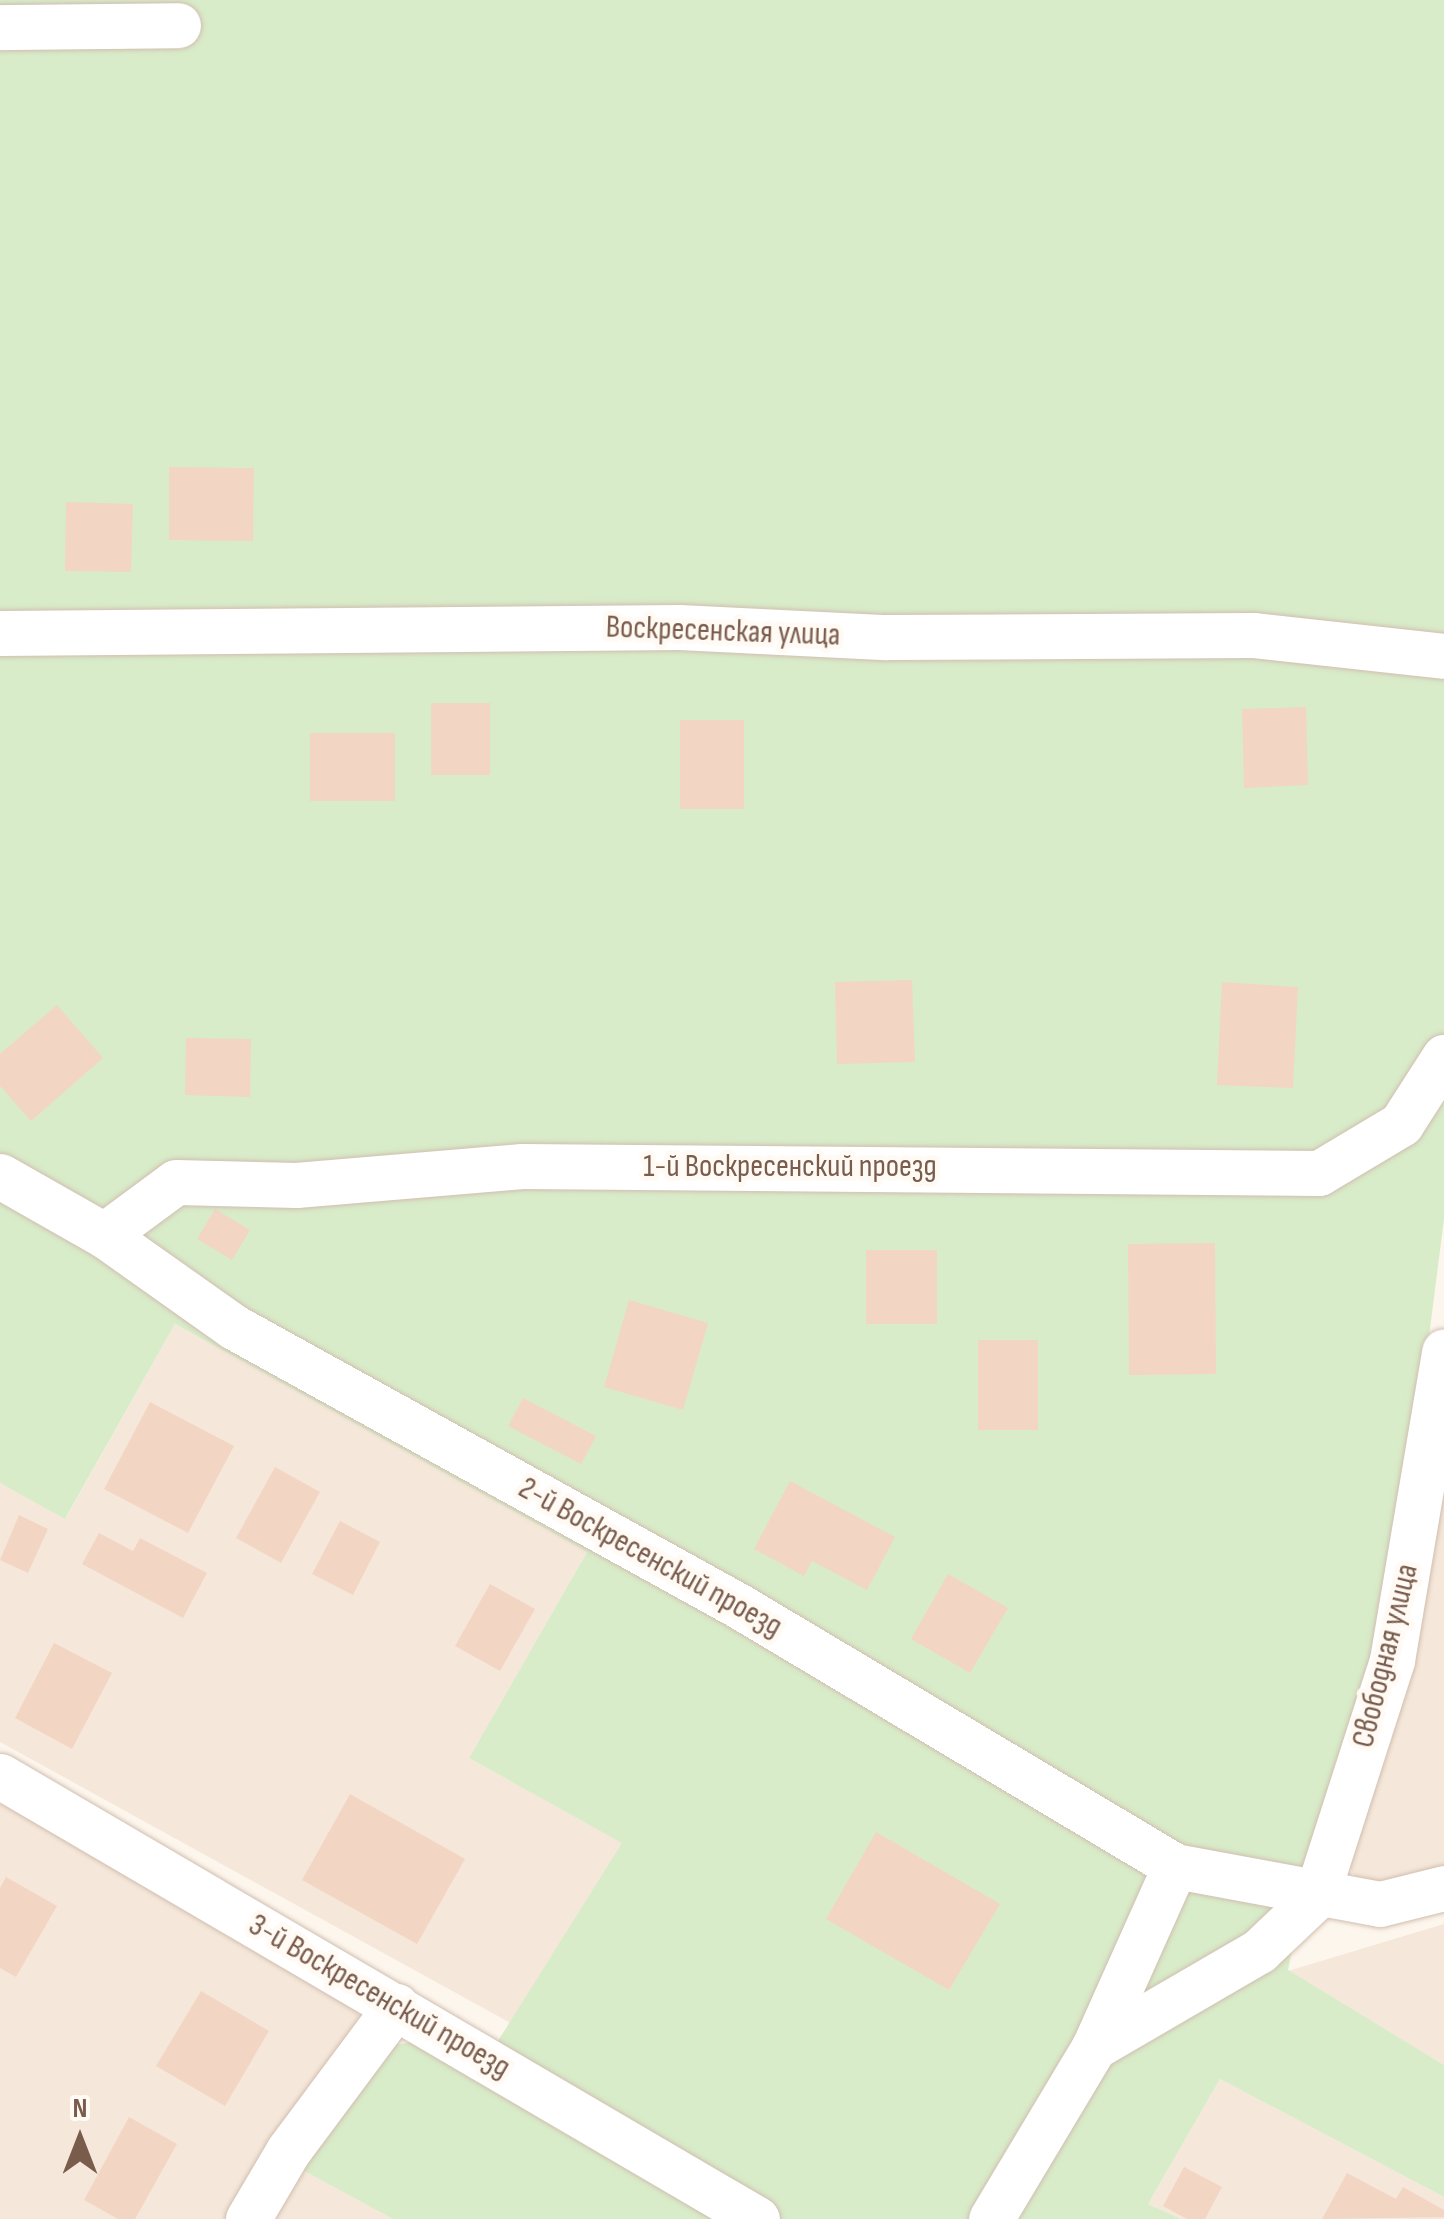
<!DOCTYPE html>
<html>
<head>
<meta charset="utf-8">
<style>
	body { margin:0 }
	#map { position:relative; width:1444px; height:2219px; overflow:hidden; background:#fdf6ec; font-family:"Sofia Sans Condensed",sans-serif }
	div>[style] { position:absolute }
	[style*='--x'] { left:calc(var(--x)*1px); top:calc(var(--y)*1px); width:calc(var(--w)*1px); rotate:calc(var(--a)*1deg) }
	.residential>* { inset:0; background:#f5e8da }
	.green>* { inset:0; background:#d8ecc9 }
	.building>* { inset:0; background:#f3d5c3 }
	.roads { filter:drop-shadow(0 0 2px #d1beb0) drop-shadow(0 0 2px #d1beb0) }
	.minor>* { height:45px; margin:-22.5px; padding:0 22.5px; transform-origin:22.5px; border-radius:22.5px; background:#fff }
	span { translate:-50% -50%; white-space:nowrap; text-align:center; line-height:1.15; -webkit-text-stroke:10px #fffaf3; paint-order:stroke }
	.street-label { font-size:32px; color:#7a5c4d }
	.north { position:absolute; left:30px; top:2089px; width:100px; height:100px; -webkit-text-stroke:8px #fffaf3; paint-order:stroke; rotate:0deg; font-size:28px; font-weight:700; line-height:40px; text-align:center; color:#7a5c4d }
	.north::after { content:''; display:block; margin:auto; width:35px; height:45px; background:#7a5c4d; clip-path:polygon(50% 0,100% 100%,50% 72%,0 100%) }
</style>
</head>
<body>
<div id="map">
	<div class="residential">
		<i style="clip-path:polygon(175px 1324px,587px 1552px,469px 1758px,623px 1843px,514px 2025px,0 1742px,0 1483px,66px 1518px)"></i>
		<i style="clip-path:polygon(1444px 1461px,1444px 1869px,1382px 1887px,1356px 1877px,1346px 1862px)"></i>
		<i style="clip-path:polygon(0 1803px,353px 1997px,360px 2018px,228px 2219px,0 2219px)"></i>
		<i style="clip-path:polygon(1444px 1924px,1444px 2065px,1288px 1971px)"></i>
		<i style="clip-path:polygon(1220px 2079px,1444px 2197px,1444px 2219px,1181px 2219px,1148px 2204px)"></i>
		<i style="clip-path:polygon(295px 2166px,393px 2219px,264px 2219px)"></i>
	</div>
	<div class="green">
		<i style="clip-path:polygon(0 0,1444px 0,1444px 1219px,1408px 1501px,1378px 1657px,1314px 1841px,1288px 1970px,1444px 2065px,1444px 2197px,1220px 2079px,1148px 2204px,1181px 2219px,393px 2219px,295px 2166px,383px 2047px,418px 2041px,476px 2076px,622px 1843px,469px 1758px,587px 1552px,175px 1324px,65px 1519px,0 1483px)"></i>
	</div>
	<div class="building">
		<i style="clip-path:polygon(169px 467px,254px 468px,253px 541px,169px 540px)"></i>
		<i style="clip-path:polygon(66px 502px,133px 504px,131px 572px,65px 571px)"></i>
		<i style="clip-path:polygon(431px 703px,490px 703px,490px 775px,431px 775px)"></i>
		<i style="clip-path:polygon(1306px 707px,1308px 785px,1244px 788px,1242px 709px)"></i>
		<i style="clip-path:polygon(680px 720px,744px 720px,744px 809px,680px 809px)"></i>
		<i style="clip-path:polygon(310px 733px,395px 733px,395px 801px,310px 801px)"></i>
		<i style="clip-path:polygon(912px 980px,915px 1062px,837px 1064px,835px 982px)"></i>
		<i style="clip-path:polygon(1222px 982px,1298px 987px,1293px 1088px,1217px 1085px)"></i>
		<i style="clip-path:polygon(57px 1005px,103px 1058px,31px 1121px,0 1086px,0 1054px)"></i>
		<i style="clip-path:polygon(186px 1038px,251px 1039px,250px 1097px,185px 1095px)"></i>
		<i style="clip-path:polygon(215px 1209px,250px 1230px,232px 1260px,197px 1239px)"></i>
		<i style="clip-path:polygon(1215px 1243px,1216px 1374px,1129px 1375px,1128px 1244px)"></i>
		<i style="clip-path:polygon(866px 1250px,937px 1250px,937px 1324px,866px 1324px)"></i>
		<i style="clip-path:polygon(629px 1300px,708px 1323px,683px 1410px,604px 1387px)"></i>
		<i style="clip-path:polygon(978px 1340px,1038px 1340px,1038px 1430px,978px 1430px)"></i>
		<i style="clip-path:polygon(523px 1398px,596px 1436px,581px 1464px,508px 1426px)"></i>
		<i style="clip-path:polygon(150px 1402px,234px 1446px,188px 1533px,104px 1489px)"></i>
		<i style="clip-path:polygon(275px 1467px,320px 1492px,281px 1563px,236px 1538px)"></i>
		<i style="clip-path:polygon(790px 1481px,895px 1537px,867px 1590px,812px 1561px,804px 1576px,754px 1549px)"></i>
		<i style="clip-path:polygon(19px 1515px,48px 1529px,28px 1573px,0 1560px)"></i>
		<i style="clip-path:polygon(340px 1521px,380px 1542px,353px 1595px,312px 1574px)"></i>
		<i style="clip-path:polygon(99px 1533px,133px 1551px,140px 1538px,207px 1573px,183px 1618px,82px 1564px)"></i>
		<i style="clip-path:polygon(948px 1574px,1008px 1608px,970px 1673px,911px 1639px)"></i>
		<i style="clip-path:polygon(490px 1584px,535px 1609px,500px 1671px,455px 1646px)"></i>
		<i style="clip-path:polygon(54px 1643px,112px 1673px,72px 1749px,15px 1718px)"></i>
		<i style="clip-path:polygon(350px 1794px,465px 1859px,417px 1944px,302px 1880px)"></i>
		<i style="clip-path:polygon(876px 1832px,1000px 1904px,949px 1990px,826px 1919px)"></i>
		<i style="clip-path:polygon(6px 1877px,57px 1906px,16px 1977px,0 1968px,0 1888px)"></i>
		<i style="clip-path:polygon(201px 1991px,269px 2031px,225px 2106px,156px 2066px)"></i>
		<i style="clip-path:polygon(129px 2117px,177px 2144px,135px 2219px,118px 2219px,84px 2200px)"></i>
		<i style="clip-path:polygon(1184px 2167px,1222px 2187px,1205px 2219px,1187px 2219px,1163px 2206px)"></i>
		<i style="clip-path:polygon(1347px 2173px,1396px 2199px,1403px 2187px,1444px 2210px,1444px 2217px,1322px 2219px)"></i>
	</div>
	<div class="roads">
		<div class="minor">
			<i style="--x:0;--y:27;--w:178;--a:-0.6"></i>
			<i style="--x:0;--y:633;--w:679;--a:-0.51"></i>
			<i style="--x:679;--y:627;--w:208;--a:2.8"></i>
			<i style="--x:887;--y:637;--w:367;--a:-0.3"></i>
			<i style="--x:1254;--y:635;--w:191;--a:6.3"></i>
			<i style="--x:0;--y:1176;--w:120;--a:29.6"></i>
			<i style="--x:104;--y:1235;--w:159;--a:35.3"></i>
			<i style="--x:234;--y:1327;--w:577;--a:28.92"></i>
			<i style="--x:739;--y:1606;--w:508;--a:30.81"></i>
			<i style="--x:1175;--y:1866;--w:208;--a:10.5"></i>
			<i style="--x:1380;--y:1904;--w:66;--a:-14"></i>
			<i style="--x:104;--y:1235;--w:89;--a:-36.4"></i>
			<i style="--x:176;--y:1182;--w:120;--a:1.4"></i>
			<i style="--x:296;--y:1185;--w:227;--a:-4.8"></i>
			<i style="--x:522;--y:1166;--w:797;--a:0.5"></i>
			<i style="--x:1319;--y:1173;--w:96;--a:-30.9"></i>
			<i style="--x:1401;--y:1124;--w:80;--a:-57.3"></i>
			<i style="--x:0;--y:1776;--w:877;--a:30.34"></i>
			<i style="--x:1094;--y:2047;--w:191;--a:-30.2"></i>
			<i style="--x:1259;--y:1951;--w:79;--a:-43.5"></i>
			<i style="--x:1316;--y:1897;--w:249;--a:-72.2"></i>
			<i style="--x:1392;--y:1660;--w:313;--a:-80.4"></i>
			<i style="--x:248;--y:2219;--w:79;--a:-59.5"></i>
			<i style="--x:288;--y:2151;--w:181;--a:-53.3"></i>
			<i style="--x:991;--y:2219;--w:200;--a:-59.1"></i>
			<i style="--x:1094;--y:2047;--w:198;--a:-65.9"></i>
		</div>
	</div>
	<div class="street-label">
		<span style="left:723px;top:632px;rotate:2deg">Воскресенская улица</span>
		<span style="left:790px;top:1167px">1-й Воскресенский проезд</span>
		<span style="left:650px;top:1558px;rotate:29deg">2-й Воскресенский проезд</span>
		<span style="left:1386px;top:1656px;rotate:-76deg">Свободная улица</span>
		<span style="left:379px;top:1997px;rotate:30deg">3-й Воскресенский проезд</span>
	</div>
	<div class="north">N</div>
</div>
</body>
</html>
